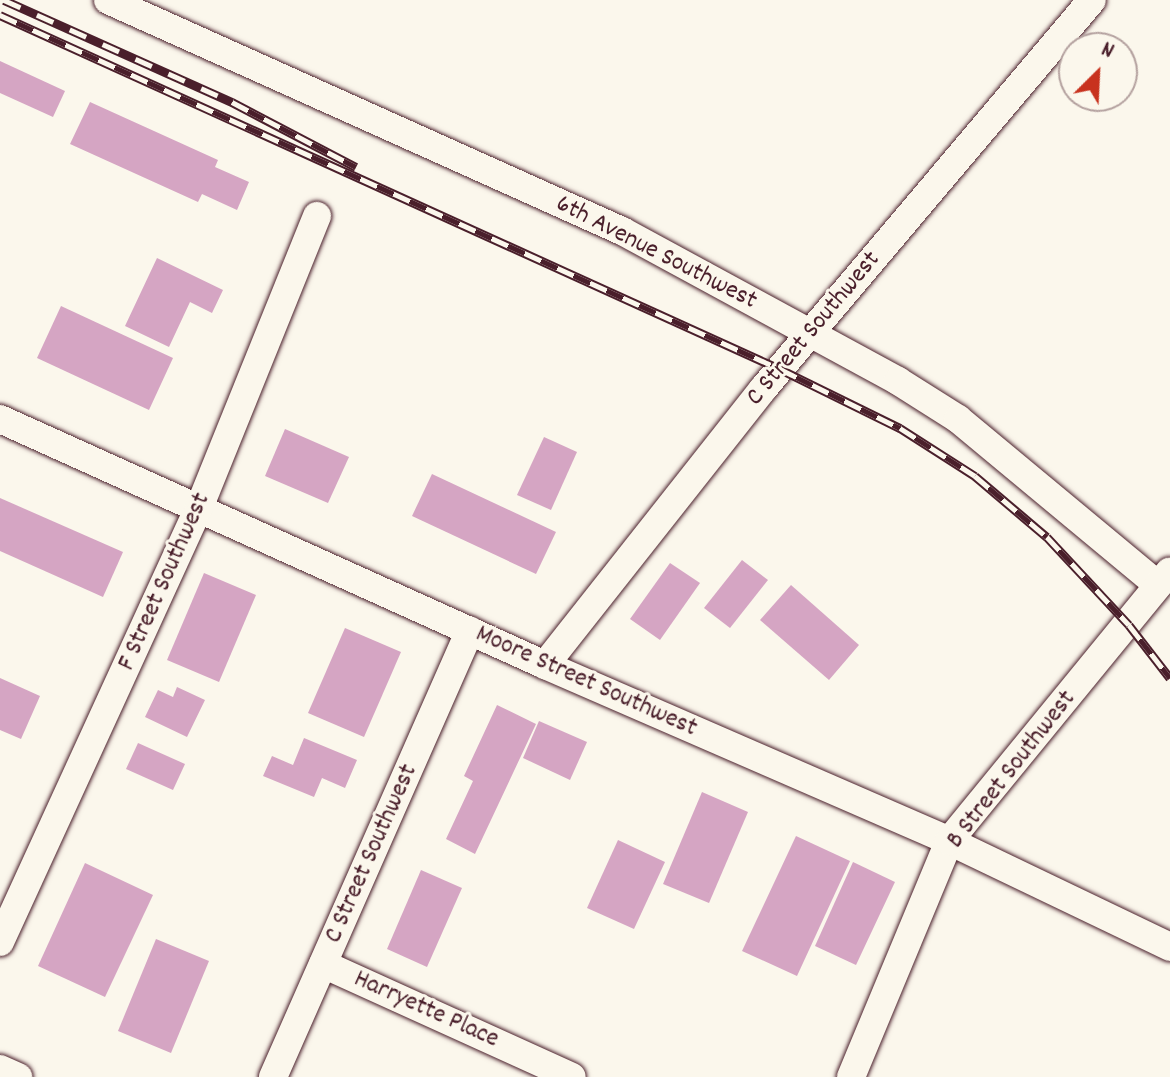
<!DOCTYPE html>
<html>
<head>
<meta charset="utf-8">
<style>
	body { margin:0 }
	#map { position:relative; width:1170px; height:1077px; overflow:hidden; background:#fbf7ec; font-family:Dekko,sans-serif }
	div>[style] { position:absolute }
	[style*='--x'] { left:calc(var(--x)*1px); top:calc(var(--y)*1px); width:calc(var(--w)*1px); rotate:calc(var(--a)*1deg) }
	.building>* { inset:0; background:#d5a5c3 }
	.roads { filter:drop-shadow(0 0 2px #4a1f2b) drop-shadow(0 0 2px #4a1f2b) }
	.street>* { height:28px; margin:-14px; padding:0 14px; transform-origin:14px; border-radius:14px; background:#fbf7ec }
	.rail>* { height:9px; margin-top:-4.5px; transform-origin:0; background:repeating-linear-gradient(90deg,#fbf7ec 0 18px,#4a1f2b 0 36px); box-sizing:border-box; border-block:2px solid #4a1f2b }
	span { translate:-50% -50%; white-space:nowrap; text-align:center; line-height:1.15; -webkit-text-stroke:6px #fbf7ec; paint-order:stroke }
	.street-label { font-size:26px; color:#4a1f2b }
	.north { position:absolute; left:1058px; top:32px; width:80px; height:80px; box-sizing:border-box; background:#fbf7ec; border:2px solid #b4a19f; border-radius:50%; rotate:24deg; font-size:22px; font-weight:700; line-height:32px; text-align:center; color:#4a1f2b }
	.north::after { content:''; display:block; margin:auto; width:28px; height:36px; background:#c8321e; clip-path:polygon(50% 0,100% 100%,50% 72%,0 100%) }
</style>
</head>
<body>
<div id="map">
	<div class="building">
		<i style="clip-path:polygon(0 61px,65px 91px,53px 117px,0 93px)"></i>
		<i style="clip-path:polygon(90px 102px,218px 160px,215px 167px,249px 182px,237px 210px,202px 194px,198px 202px,70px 144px)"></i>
		<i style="clip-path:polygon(157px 258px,223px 290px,212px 313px,190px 302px,169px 347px,125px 326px)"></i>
		<i style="clip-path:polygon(61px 306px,173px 358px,149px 410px,37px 358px)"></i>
		<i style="clip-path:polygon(285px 429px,349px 457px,328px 503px,265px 476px)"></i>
		<i style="clip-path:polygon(544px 437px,577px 452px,551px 510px,517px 495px)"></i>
		<i style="clip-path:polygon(432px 474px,556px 532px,536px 574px,412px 516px)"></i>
		<i style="clip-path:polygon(0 498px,123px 552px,103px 597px,0 551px)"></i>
		<i style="clip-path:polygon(742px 560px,768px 580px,730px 628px,704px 608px)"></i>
		<i style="clip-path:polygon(670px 563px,700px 583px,660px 640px,630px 619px)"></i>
		<i style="clip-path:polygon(204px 573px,256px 595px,219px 682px,167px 660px)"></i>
		<i style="clip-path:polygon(791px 585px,859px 645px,829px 680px,760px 620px)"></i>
		<i style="clip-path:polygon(345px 628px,401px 652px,364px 737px,308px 713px)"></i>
		<i style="clip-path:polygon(0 678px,40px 696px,21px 739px,0 730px)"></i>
		<i style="clip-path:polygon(177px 687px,205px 700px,187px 737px,145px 717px,158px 690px,173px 697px)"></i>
		<i style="clip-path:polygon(497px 705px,536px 724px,475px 854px,446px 839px,473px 781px,464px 776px)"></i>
		<i style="clip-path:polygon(539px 721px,587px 742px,570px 780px,523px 758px)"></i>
		<i style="clip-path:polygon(304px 738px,357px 760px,345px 788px,322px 778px,314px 797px,263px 776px,272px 756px,293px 765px)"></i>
		<i style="clip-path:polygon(138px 743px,185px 764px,173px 790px,126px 769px)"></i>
		<i style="clip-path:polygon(702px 792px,748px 812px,709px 903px,663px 884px)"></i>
		<i style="clip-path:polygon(796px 836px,850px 861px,797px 976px,742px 951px)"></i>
		<i style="clip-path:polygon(618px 840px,665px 862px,634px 929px,587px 908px)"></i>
		<i style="clip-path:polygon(853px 862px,895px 882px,856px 965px,815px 946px)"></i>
		<i style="clip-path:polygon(85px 863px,153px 895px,105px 997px,38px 966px)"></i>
		<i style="clip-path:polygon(421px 870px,462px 888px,427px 967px,387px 949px)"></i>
		<i style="clip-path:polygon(156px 939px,209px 961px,171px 1053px,118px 1031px)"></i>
	</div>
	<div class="roads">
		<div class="street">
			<i style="--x:108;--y:0;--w:564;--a:24.2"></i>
			<i style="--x:622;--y:231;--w:314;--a:28.5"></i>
			<i style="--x:898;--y:381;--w:71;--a:32.3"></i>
			<i style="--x:958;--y:419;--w:260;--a:39.7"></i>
			<i style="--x:0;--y:419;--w:598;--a:24.29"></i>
			<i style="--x:545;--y:665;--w:441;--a:23.5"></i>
			<i style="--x:949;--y:841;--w:245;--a:25.6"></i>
			<i style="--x:545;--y:665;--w:352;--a:-51.7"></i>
			<i style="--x:763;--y:389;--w:509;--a:-49.78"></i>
			<i style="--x:0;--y:942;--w:477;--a:-65.4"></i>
			<i style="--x:199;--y:508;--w:315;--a:-68"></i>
			<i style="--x:323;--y:964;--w:273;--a:24.4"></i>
			<i style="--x:0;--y:1069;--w:20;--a:24"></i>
			<i style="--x:273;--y:1077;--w:488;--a:-66.2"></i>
			<i style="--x:851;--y:1077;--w:256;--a:-67.4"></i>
			<i style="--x:949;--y:841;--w:348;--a:-50.7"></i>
		</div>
	</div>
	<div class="rail">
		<i style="--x:4;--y:0;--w:250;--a:24.1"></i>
		<i style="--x:232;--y:102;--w:140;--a:27.7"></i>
		<i style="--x:0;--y:15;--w:857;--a:24.41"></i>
		<i style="--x:780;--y:369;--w:134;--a:26.2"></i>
		<i style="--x:900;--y:428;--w:89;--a:32.6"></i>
		<i style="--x:975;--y:476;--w:94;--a:40.3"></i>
		<i style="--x:1047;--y:537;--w:120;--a:47"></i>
		<i style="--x:1129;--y:625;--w:67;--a:52.3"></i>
	</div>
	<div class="street-label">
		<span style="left:656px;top:253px;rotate:27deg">6th Avenue Southwest</span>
		<span style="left:814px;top:329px;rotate:-50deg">C Street Southwest</span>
		<span style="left:165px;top:582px;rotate:-66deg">F Street Southwest</span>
		<span style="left:586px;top:682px;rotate:24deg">Moore Street Southwest</span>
		<span style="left:1012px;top:770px;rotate:-52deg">B Street Southwest</span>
		<span style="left:372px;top:854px;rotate:-66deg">C Street Southwest</span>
		<span style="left:426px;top:1010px;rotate:24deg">Harryette Place</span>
	</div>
	<div class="north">N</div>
</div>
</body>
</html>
